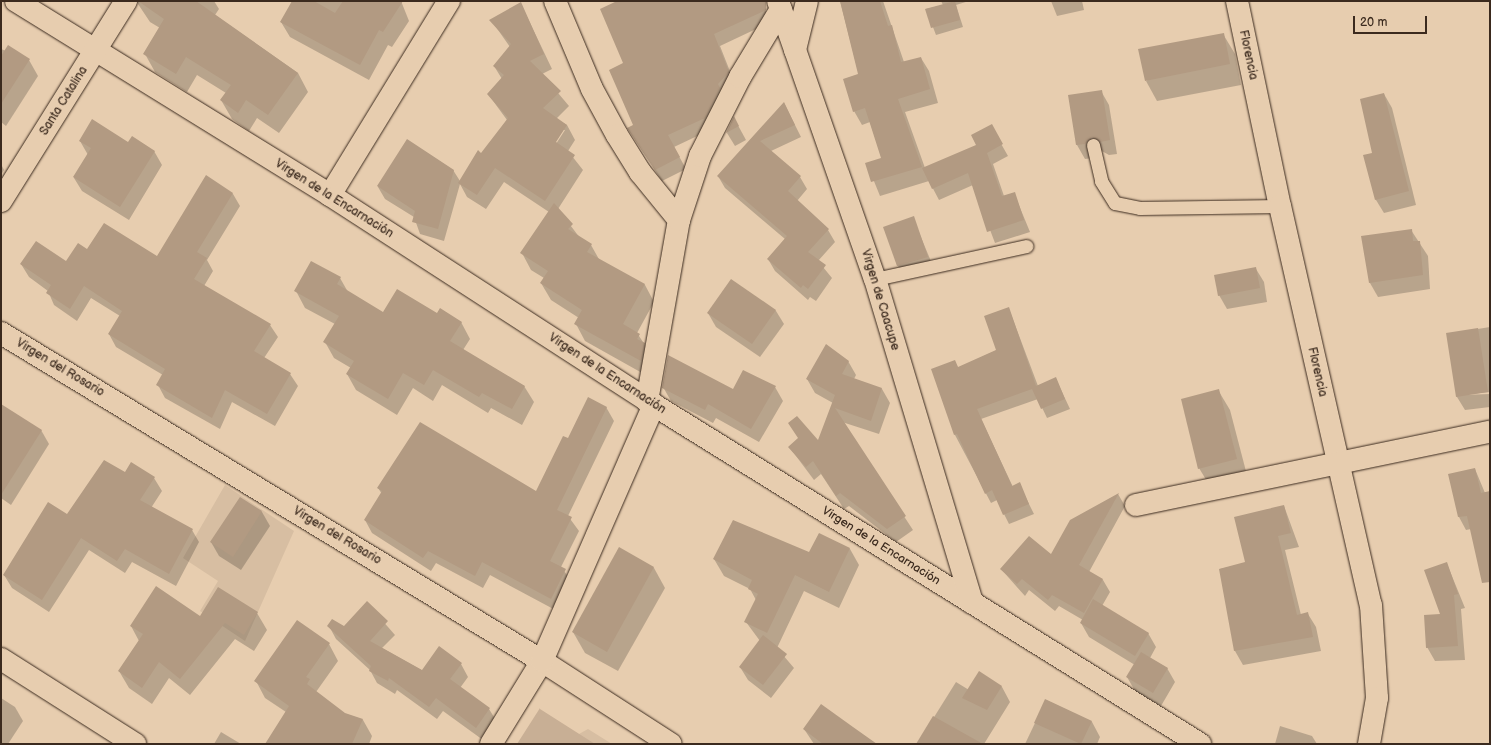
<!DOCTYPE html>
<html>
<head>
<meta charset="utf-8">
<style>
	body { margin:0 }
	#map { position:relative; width:1491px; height:745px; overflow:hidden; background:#e7cdaf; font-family:"Balsamiq Sans",sans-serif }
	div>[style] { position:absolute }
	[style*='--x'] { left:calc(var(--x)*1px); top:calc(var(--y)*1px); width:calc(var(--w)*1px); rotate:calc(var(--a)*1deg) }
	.built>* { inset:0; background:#d7bea2 }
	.green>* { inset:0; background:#c8af95 }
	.shadow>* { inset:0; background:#0003 }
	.building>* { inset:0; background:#b29a82 }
	.roads { filter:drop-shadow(0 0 1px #3b2a1e) drop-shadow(0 0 1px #3b2a1e) }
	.lane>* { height:13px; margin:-6.5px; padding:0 6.5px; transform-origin:6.5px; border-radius:6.5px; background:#e7cdaf }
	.street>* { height:22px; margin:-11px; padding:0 11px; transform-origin:11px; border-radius:11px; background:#e7cdaf }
	.secondary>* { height:22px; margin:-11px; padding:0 11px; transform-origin:11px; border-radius:11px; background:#e7cdaf }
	span { translate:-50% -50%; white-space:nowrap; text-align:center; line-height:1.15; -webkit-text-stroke:4px #e7cdaf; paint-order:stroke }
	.street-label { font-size:12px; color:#3b2a1e }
	.frame { position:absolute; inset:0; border:2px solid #3b2a1e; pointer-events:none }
	.scale { position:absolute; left:1353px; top:16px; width:74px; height:18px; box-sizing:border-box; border:2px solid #3b2a1e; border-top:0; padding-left:5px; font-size:12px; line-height:14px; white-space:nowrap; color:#3b2a1e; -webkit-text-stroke:3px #e7cdaf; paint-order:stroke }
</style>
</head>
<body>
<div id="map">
	<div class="built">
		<i style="clip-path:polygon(225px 485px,294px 531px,245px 641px,200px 611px,218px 581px,183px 558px)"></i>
		<i style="clip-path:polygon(588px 729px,612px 744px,561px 744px)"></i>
	</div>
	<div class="green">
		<i style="clip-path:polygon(540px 708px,540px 709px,595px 744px,517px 744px)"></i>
	</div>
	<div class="shadow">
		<i style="clip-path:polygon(136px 1px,214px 1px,219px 9px,215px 15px,298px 73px,308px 92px,279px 133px,257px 118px,249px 131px,232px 119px,221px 100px,226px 93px,197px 75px,187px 92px,155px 72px,145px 54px,160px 28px,150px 22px)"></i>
		<i style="clip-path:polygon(293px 1px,401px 1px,409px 21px,392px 47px,388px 45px,369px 80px,290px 37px,281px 22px)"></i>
		<i style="clip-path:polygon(619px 1px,761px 1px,771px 22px,720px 46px,735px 84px,712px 129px,674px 147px,686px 169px,662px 181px,635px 140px)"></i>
		<i style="clip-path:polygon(840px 1px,883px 1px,904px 62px,921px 58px,929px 71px,938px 103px,905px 112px,925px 168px,978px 145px,991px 126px,1008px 156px,993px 164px,1004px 196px,1014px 193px,1030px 232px,995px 243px,973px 185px,939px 200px,929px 181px,880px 196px,867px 164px,882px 159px,870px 122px,862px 125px,854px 111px,859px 75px)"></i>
		<i style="clip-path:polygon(941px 1px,969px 1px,956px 5px,963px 27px,936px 35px,926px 9px,943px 5px)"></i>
		<i style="clip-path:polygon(1051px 1px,1082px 1px,1084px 10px,1057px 16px)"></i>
		<i style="clip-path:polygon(evenodd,521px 4px,552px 69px,542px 74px,569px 106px,556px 119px,567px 125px,575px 140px,568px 151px,583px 170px,558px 209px,580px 238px,591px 245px,600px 261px,645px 285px,654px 302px,637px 333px,649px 351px,651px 378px,585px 341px,576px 324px,579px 318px,551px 300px,541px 283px,544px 278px,531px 270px,522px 253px,549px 212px,504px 182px,486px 209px,467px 197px,460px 184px,444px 241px,420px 234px,414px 217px,385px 199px,378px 187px,407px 140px,453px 170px,460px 181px,482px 154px,507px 120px,488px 94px,502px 79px,494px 66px,510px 47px,491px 20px,521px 4px,563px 130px,565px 130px,554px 147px,553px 146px,563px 130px)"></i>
		<i style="clip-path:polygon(1223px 34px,1235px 54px,1241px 85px,1157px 101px,1146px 81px)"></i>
		<i style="clip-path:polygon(1px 49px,29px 60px,38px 76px,6px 126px,1px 122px)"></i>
		<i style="clip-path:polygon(1101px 91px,1109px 105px,1117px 154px,1109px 155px,1100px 150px,1093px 158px,1085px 159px,1077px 145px,1069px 96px)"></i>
		<i style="clip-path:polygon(1384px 94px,1392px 108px,1416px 205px,1384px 213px,1376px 200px,1373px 153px)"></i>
		<i style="clip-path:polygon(784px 103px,801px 137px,771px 151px,800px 177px,807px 189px,797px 201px,828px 230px,835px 242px,818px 261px,832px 278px,816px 301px,810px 297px,808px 300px,775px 271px,768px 259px,785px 239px,725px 188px,718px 176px)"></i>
		<i style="clip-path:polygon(734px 118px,746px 140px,735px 146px,727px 133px)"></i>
		<i style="clip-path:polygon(80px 141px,129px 143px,154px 151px,162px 165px,129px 220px,82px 191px,74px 178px,88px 155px)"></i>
		<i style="clip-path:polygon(1px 164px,4px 170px,1px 175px)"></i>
		<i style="clip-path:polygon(206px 177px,233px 194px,240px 206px,207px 260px,213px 271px,204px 286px,270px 325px,278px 337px,264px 358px,290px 374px,298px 386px,275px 426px,232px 402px,220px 429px,165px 398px,158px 385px,163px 375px,116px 347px,109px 334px,120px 316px,91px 298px,77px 321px,54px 305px,48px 291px,29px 277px,21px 264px,66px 262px,87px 251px,158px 257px)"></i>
		<i style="clip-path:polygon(913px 218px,935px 271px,906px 279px,898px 266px)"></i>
		<i style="clip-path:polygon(1411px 230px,1428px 256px,1430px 289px,1378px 297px,1370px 283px,1363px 237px)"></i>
		<i style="clip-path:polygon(1256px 269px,1264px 282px,1267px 302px,1227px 309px,1219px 295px)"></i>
		<i style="clip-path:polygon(340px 278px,348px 292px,383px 313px,437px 314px,461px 322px,470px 339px,463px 350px,524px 386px,534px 402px,522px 425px,491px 408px,488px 413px,442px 385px,433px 401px,413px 388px,397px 415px,356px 390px,347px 374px,351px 368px,334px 358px,325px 342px,335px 324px,305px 308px,296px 291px)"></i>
		<i style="clip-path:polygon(731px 280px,776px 311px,784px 324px,760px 357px,716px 327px,708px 313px)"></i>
		<i style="clip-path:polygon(1009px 309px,1038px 386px,1056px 379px,1070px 409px,1047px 418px,1038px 399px,981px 419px,1013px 487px,1019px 484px,1034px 514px,1009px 524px,997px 500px,991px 503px,955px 435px,933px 369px,955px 362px,958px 368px,997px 350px)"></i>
		<i style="clip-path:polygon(1490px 327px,1490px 392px,1461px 395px,1490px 394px,1490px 407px,1465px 410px,1457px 397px,1447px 334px)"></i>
		<i style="clip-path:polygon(848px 361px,856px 375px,854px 379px,882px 389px,890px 403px,879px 434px,842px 422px,913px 530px,896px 542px,849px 506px,844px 509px,821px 474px,814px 480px,790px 448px,819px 442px,833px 403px,815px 393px,807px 379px)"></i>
		<i style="clip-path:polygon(663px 387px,733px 391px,775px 387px,783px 401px,759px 442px,716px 418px,713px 423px,671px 401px)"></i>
		<i style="clip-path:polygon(1218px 390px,1230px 410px,1248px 479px,1211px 488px,1199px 468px)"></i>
		<i style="clip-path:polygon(606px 407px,614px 421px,568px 516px,579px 531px,561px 567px,573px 583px,559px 612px,490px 575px,483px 588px,436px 563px,431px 571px,372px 533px,365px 520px,382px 494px,378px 488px,537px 493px,568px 439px)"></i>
		<i style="clip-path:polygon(1px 413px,41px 430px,49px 444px,11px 505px,1px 498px)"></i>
		<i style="clip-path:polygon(1475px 469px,1485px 493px,1490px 492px,1490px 548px,1471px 529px,1466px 530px,1459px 517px,1449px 475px)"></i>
		<i style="clip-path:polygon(125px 474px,154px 478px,162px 491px,151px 508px,192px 530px,199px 542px,176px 586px,132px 562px,125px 573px,89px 550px,49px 612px,12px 588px,4px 575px,68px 515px)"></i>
		<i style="clip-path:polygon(1118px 494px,1125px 506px,1089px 572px,1103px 580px,1110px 592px,1102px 606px,1148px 633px,1156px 647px,1150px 658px,1167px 668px,1175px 682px,1161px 706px,1135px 691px,1127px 677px,1135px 665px,1089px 637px,1081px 623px,1083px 620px,1059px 606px,1055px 611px,1029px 590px,1025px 596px,1001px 569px,1051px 556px,1071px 521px)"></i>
		<i style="clip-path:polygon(240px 498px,262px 512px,270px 526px,241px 570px,219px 556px,211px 542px)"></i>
		<i style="clip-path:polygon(1284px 506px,1299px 547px,1285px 550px,1301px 615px,1308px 614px,1316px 627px,1321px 651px,1243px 665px,1235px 651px,1220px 569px,1246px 563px)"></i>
		<i style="clip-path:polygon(819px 534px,850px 549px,859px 565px,839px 608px,804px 591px,777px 648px,794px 668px,771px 698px,748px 680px,740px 667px,760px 641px,746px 622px,756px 600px,750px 589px,724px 576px,714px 559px,810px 554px)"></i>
		<i style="clip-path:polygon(620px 549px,654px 568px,665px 588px,618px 671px,585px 653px,573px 632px)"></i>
		<i style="clip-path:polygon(1447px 564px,1465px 608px,1461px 609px,1465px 660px,1435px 661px,1427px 647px,1441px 615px)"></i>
		<i style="clip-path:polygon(367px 603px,395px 635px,382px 648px,423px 671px,461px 664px,468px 677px,460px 688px,489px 709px,497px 722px,483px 740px,443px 711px,437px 719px,397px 690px,395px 694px,377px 683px,370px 670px,336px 639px,329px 626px,344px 627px)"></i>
		<i style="clip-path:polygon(257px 613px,267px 630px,254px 651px,235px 639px,190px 695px,169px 678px,152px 704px,129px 688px,119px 671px,139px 641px,131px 626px)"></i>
		<i style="clip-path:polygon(329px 644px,338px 661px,316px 692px,344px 714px,363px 720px,372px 736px,369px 744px,266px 744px,286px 712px,265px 698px,256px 681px)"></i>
		<i style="clip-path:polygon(979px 673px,1002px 687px,1010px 702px,984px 744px,924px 744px,921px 738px,956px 682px,969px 690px)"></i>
		<i style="clip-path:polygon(1px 698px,15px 707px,23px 721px,8px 744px,1px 744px)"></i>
		<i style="clip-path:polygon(1046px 700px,1092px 722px,1100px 737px,1097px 744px,1025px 744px)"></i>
		<i style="clip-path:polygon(1280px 726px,1312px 736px,1317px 744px,1275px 744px)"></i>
		<i style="clip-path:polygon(804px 729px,870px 744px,814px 744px)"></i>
		<i style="clip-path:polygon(221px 732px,241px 744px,214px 744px)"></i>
	</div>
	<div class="building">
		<i style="clip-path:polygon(138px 1px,196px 1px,298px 73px,268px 115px,246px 100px,238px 113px,220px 100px,231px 85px,186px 57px,176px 74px,143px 54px,164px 19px)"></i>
		<i style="clip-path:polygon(292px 1px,314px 1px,335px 13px,343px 1px,403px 1px,383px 32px,379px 30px,360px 65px,280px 22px)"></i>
		<i style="clip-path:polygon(617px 1px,766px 1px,766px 10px,714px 34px,729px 72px,718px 84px,720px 88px,705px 118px,668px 135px,680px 157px,655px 170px,627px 128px,633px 125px,609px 70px,623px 63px,600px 9px)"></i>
		<i style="clip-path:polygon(840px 1px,880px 1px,888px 26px,892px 25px,901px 62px,921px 57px,930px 89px,898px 99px,922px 167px,871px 182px,865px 163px,881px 158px,865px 108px,853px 112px,843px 79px,858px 74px)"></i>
		<i style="clip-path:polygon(955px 1px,960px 20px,931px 28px,925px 9px)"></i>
		<i style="clip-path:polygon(521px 2px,544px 54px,530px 61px,561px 91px,543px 108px,567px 125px,556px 142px,575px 155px,545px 201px,495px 168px,477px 195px,458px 183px,478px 150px,481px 153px,508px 118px,487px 94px,504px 75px,493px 66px,511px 44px,489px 20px)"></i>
		<i style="clip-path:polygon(1224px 33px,1230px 64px,1145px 81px,1138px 49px)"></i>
		<i style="clip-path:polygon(8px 45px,30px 59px,1px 104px,1px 56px)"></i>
		<i style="clip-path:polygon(1102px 90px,1110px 140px,1100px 142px,1092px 137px,1085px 144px,1076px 145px,1068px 95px)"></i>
		<i style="clip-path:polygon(1384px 93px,1409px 191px,1375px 200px,1363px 155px,1372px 153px,1360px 99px)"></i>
		<i style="clip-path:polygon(784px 102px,795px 125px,760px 141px,801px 176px,788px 191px,829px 229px,808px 252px,826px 265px,808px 289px,803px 285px,801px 288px,767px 259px,787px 236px,717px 176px)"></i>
		<i style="clip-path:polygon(734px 116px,739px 126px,726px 133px)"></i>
		<i style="clip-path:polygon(92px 119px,128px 142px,132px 136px,155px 151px,120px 207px,73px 177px,91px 148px,79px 141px)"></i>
		<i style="clip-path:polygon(992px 124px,1003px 144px,987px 153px,1002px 196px,1015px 192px,1024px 220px,987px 232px,968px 173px,932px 189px,922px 168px,976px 145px,971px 135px)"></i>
		<i style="clip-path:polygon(407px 139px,454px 170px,438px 229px,412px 222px,415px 211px,377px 186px)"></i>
		<i style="clip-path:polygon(206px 175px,233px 193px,197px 252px,207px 258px,194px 279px,271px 324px,254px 351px,291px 373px,267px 414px,225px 390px,212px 418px,156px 385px,165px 369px,108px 334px,122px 311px,84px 286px,70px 309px,46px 293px,51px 285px,20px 264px,36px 241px,66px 261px,78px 243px,87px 249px,104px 223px,157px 256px)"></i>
		<i style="clip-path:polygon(554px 203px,573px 224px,568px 229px,592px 244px,587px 252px,645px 284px,623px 324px,640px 334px,637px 339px,645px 343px,641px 361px,574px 324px,582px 310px,540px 283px,548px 271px,520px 253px)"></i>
		<i style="clip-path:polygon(914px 216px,928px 257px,897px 266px,883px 227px)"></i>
		<i style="clip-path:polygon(1412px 229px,1413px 241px,1420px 241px,1423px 275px,1369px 283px,1361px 236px)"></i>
		<i style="clip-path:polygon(311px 261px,341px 277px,337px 284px,383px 312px,397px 289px,437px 313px,440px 308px,462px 322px,450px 341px,525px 386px,512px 409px,482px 393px,479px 397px,433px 370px,424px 385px,403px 373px,388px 399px,346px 374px,354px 361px,323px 342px,339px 316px,294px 291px)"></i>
		<i style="clip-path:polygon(1256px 267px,1260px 288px,1218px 296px,1214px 275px)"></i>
		<i style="clip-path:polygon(731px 279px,776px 310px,752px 344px,707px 313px)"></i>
		<i style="clip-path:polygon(1009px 307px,1036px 386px,1056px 377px,1065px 399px,1041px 409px,1032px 389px,977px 409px,1012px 486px,1020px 482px,1029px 504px,1003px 515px,992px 490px,985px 494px,957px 434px,954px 435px,931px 369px,955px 360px,958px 367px,996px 350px,984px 316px)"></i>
		<i style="clip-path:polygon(1478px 328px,1488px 392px,1456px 397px,1446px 333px)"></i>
		<i style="clip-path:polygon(826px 344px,849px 361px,842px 374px,882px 388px,871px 421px,835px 408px,906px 516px,887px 529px,840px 493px,836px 496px,813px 461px,806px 467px,788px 447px,798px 438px,788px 423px,797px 416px,818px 440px,835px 395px,806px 379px)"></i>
		<i style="clip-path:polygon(668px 355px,733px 389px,743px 370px,776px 386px,751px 429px,708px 404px,705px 410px,662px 388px)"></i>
		<i style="clip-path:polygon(1219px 389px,1237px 459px,1198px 469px,1181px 399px)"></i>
		<i style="clip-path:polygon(588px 397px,607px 407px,557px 510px,572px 517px,550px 561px,566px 569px,551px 599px,482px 562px,475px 576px,428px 551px,423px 558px,364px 520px,382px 491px,377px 488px,420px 422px,536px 491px,563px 436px,568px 438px)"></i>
		<i style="clip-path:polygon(1px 404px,42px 430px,1px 495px)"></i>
		<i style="clip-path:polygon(104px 460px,125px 472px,131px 462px,155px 477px,140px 500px,193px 529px,169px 574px,125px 549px,117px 561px,81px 538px,42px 600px,3px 575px,48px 502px,67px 514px)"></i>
		<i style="clip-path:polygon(1475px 468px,1481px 493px,1490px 491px,1490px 582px,1482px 583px,1467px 516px,1458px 517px,1448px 474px)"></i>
		<i style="clip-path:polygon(1119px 493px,1079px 565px,1103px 579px,1084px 613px,1052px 595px,1048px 600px,1022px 579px,1017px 584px,1000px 569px,1029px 536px,1051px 554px,1070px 520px)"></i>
		<i style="clip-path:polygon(240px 497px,262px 511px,233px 557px,210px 542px)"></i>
		<i style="clip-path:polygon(1284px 505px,1291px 533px,1278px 536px,1297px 615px,1308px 612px,1313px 637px,1234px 651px,1219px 569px,1245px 562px,1234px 517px)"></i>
		<i style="clip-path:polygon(733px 520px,809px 552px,819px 533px,850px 548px,829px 592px,795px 575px,767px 633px,744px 622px,758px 594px,748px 589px,752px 580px,713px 559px)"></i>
		<i style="clip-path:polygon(619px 547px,654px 567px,607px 652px,572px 632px)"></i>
		<i style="clip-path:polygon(1447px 562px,1458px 594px,1454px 595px,1458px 646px,1426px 648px,1424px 615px,1440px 614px,1424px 570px)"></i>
		<i style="clip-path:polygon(156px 586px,200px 616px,218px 587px,258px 612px,244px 635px,225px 623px,180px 679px,159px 662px,142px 688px,118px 671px,143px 634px,130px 626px)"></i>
		<i style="clip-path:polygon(1093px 599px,1149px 633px,1135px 656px,1080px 623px)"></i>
		<i style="clip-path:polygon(367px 601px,388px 621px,370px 641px,422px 670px,439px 646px,462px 663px,450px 679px,490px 708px,476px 728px,436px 698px,429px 707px,389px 678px,388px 681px,369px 671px,371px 666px,327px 626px,332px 619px,344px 626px)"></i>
		<i style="clip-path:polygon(297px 620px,330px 643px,306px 677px,310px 679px,307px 684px,345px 713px,363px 719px,352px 744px,265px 744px,289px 706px,254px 681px)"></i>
		<i style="clip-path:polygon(763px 635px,787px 654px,763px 685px,739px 667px)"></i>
		<i style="clip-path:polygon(1141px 652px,1168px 668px,1153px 693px,1126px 677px)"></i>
		<i style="clip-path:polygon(979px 671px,1002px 686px,987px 710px,962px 698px)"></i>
		<i style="clip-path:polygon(1045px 699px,1092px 721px,1081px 744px,1034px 723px)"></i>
		<i style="clip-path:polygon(821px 704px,853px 727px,877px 744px,823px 744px,803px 729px)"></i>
		<i style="clip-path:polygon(933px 716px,983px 744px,916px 744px)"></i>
	</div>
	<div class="roads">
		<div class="lane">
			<i style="--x:1093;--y:145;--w:37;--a:77"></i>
			<i style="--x:1101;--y:181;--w:26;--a:58"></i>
			<i style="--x:1115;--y:203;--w:25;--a:11"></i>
			<i style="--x:1140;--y:208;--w:140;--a:-0.8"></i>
			<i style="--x:875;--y:279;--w:155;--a:-12.3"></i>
		</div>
		<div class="street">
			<i style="--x:16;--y:1;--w:369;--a:31.7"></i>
			<i style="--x:330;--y:195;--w:386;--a:32.9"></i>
			<i style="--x:654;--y:405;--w:643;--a:31.84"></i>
			<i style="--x:555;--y:1;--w:95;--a:67.2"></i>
			<i style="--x:592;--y:89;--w:52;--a:61.5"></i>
			<i style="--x:617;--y:135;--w:44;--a:58.1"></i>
			<i style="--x:640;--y:172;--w:62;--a:50.9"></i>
			<i style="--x:778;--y:1;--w:294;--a:70.8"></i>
			<i style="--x:875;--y:279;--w:338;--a:73.3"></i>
			<i style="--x:1237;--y:1;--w:209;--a:78.2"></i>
			<i style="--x:1280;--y:206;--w:409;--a:77.2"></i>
			<i style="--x:1371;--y:605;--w:93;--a:86.3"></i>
			<i style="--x:1377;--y:698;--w:47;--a:99.9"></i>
			<i style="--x:795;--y:50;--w:50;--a:-76.2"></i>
			<i style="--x:330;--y:195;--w:228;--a:-58.5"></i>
			<i style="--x:1;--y:201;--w:236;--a:-58"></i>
			<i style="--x:1;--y:333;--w:633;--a:31.23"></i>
			<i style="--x:542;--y:661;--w:153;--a:32.8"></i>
			<i style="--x:647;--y:401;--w:184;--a:-80"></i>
			<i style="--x:679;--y:220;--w:67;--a:-71.8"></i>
			<i style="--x:700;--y:156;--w:89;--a:-63.1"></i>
			<i style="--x:740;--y:77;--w:79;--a:-58.9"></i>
			<i style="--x:1136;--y:505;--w:361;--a:-11.7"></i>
			<i style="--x:491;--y:744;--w:97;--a:-58.4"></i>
			<i style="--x:542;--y:661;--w:279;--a:-66.4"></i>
		</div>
		<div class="secondary">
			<i style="--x:1;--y:659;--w:159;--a:32.4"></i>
		</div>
	</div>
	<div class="street-label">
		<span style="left:1248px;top:55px;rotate:78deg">Florencia</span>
		<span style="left:64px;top:101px;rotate:-58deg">Santa Catalina</span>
		<span style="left:334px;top:199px;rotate:32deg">Virgen de la Encarnación</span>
		<span style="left:880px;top:300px;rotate:73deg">Virgen de Caacupe</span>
		<span style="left:60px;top:368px;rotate:31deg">Virgen del Rosario</span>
		<span style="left:1317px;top:372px;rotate:77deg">Florencia</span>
		<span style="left:607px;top:374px;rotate:33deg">Virgen de la Encarnación</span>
		<span style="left:337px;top:536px;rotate:31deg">Virgen del Rosario</span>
		<span style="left:881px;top:546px;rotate:32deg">Virgen de la Encarnación</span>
	</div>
	<div class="frame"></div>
	<div class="scale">20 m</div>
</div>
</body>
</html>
